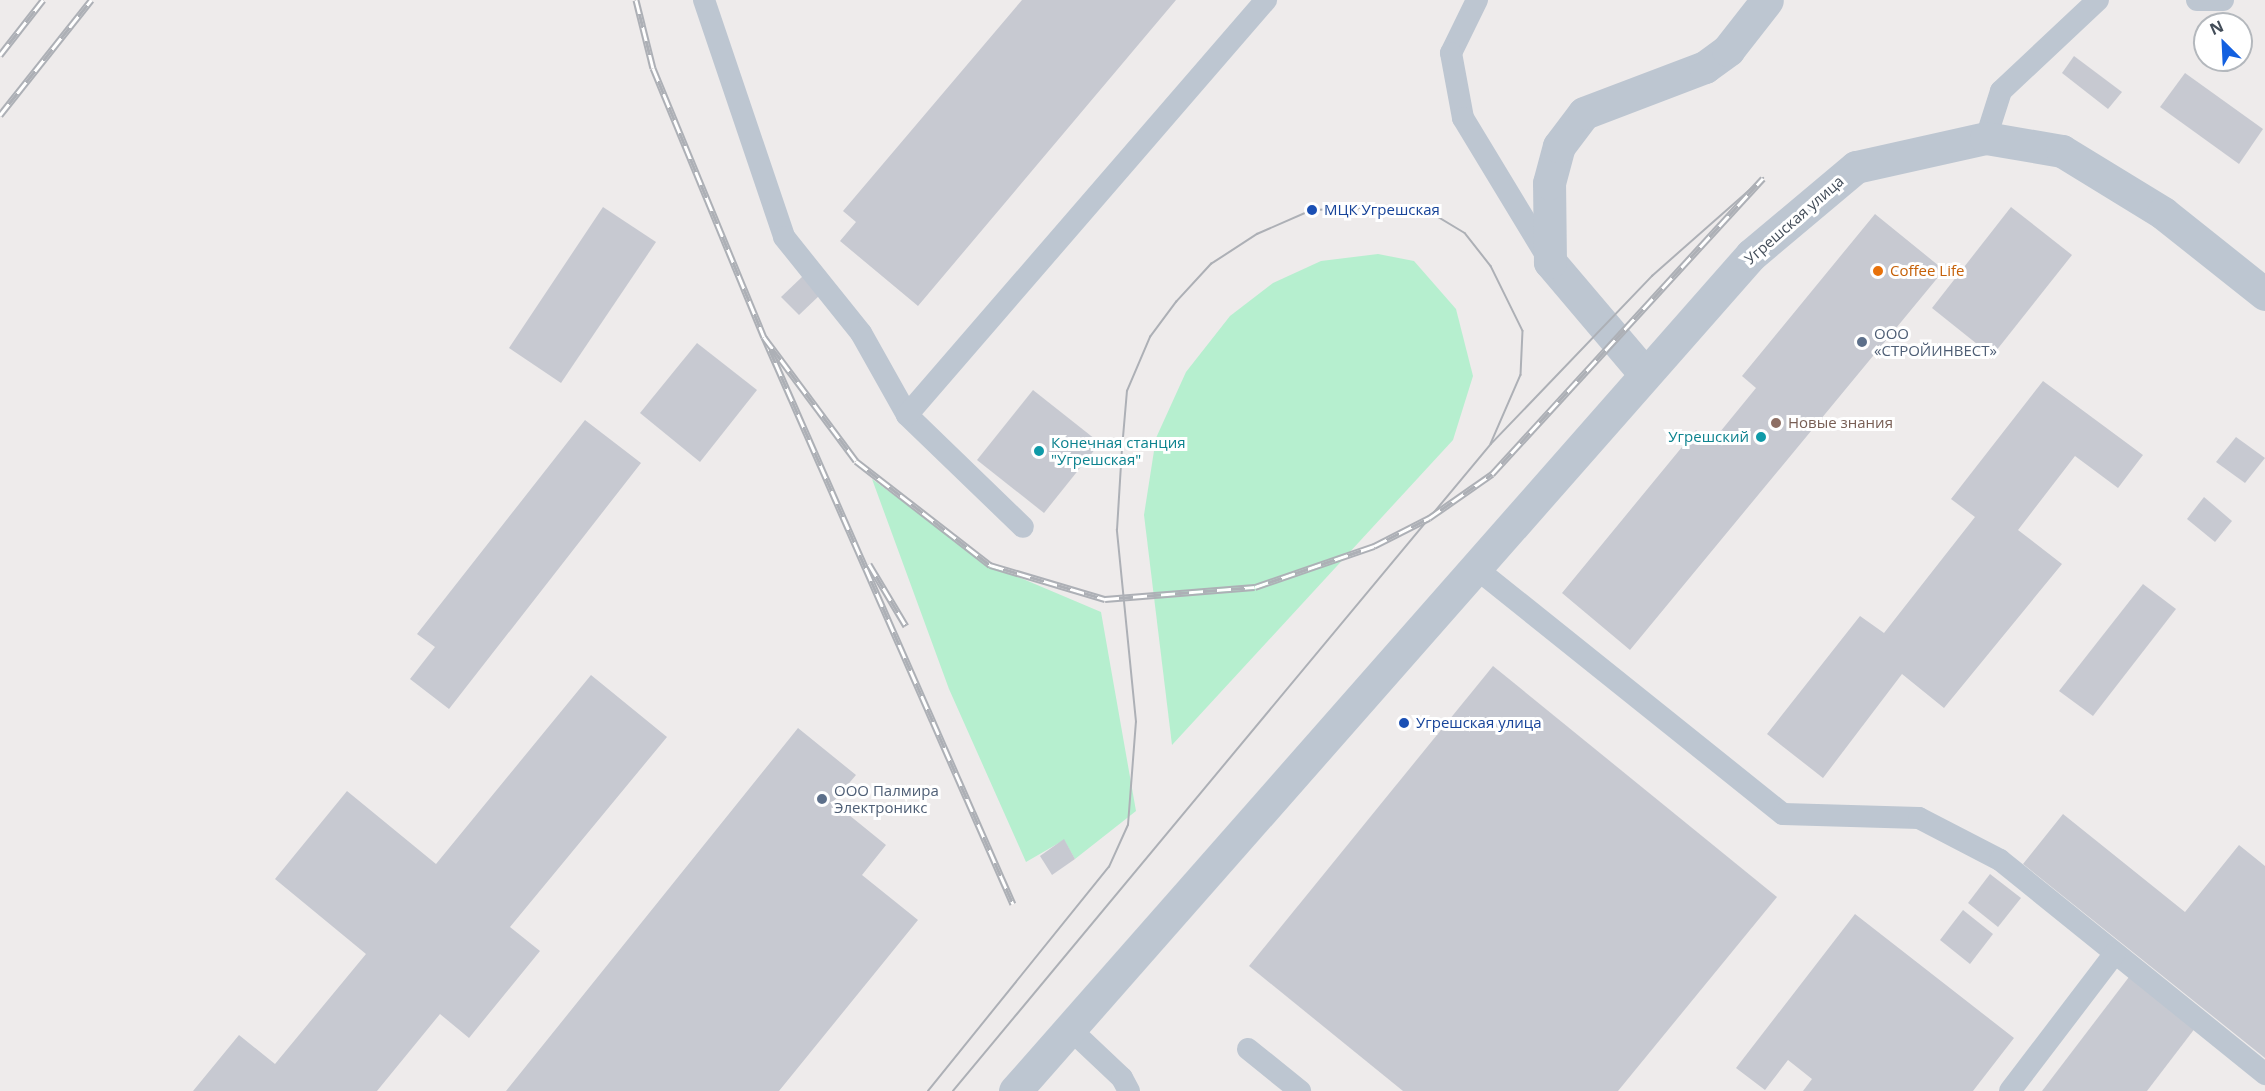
<!DOCTYPE html>
<html>
<head>
<meta charset="utf-8">
<style>
	body { margin:0 }
	#map { position:relative; width:2265px; height:1091px; overflow:hidden; background:#eeebeb; font-family:"Open Sans",sans-serif }
	div>[style] { position:absolute }
	[style*='--x'] { left:calc(var(--x)*1px); top:calc(var(--y)*1px); width:calc(var(--w)*1px); rotate:calc(var(--a)*1deg) }
	.green>* { inset:0; background:#b6efcf }
	.building>* { inset:0; background:#c7c9d1 }
	.service>* { height:22px; margin:-11px; padding:0 11px; transform-origin:11px; border-radius:11px; background:#bdc6d1 }
	.minor>* { height:33px; margin:-16.5px; padding:0 16.5px; transform-origin:16.5px; border-radius:16.5px; background:#bdc6d1 }
	.tertiary>* { height:33px; margin:-16.5px; padding:0 16.5px; transform-origin:16.5px; border-radius:16.5px; background:#bdc6d1 }
	.tram>* { height:1.5px; margin:-0.75px; padding:0 0.75px; transform-origin:0.75px; border-radius:0.75px; background:#adb0b6 }
	.rail>* { height:7px; margin-top:-3.5px; transform-origin:0; background:repeating-linear-gradient(90deg,#fff 0 14px,#adb0b6 0 28px); box-sizing:border-box; border-block:2px solid #adb0b6 }
	.dots>* { width:16px; height:16px; translate:-50% -50%; box-sizing:border-box; border:3px solid #fff; border-radius:50% }
	span { translate:-50% -50%; white-space:nowrap; text-align:center; line-height:1.15; -webkit-text-stroke:6px #fff; paint-order:stroke }
	.transit-label { font-size:15px; color:#164399 }
	.left { translate:0 -50%; text-align:left }
	.street-label { font-size:15px; color:#434d59 }
	.food-label { font-size:15px; color:#c56008 }
	.service-label { font-size:15px; color:#4e5e75 }
	.education-label { font-size:15px; color:#785e54 }
	.culture-label { font-size:15px; color:#0d838f }
	.right { translate:-100% -50%; text-align:right }
	.north { position:absolute; left:2193px; top:12px; width:60px; height:60px; box-sizing:border-box; background:#fff; border:2px solid #b4b8bd; border-radius:50%; rotate:336deg; font-size:16px; font-weight:700; line-height:24px; text-align:center; color:#434d59 }
	.north::after { content:''; display:block; margin:auto; width:21px; height:27px; background:#1360e0; clip-path:polygon(50% 0,100% 100%,50% 72%,0 100%) }
</style>
</head>
<body>
<div id="map">
	<div class="green">
		<i style="clip-path:polygon(1378px 254px,1414px 261px,1456px 309px,1473px 376px,1453px 440px,1172px 745px,1144px 515px,1156px 438px,1186px 372px,1230px 316px,1273px 283px,1321px 261px)"></i>
		<i style="clip-path:polygon(872px 479px,990px 565px,1101px 612px,1136px 811px,1075px 859px,1064px 840px,1026px 862px,949px 689px)"></i>
	</div>
	<div class="building">
		<i style="clip-path:polygon(1022px 0,1176px 0,918px 306px,840px 241px,856px 222px,843px 211px)"></i>
		<i style="clip-path:polygon(2074px 56px,2122px 92px,2108px 109px,2062px 73px)"></i>
		<i style="clip-path:polygon(2185px 73px,2263px 129px,2239px 164px,2160px 107px)"></i>
		<i style="clip-path:polygon(603px 207px,656px 242px,561px 383px,509px 348px)"></i>
		<i style="clip-path:polygon(2011px 207px,2072px 255px,1992px 356px,1932px 308px)"></i>
		<i style="clip-path:polygon(1875px 214px,1944px 270px,1630px 650px,1562px 593px,1696px 430px,1711px 443px,1756px 388px,1742px 376px)"></i>
		<i style="clip-path:polygon(803px 276px,821px 294px,799px 315px,781px 297px)"></i>
		<i style="clip-path:polygon(697px 343px,757px 390px,700px 462px,640px 413px)"></i>
		<i style="clip-path:polygon(2043px 381px,2143px 455px,2118px 488px,2075px 456px,2018px 530px,2062px 564px,1944px 708px,1902px 674px,1823px 778px,1767px 734px,1860px 616px,1884px 633px,1975px 517px,1951px 499px)"></i>
		<i style="clip-path:polygon(1033px 390px,1100px 443px,1044px 513px,977px 460px)"></i>
		<i style="clip-path:polygon(585px 420px,641px 463px,449px 709px,410px 679px,435px 647px,417px 634px)"></i>
		<i style="clip-path:polygon(2236px 437px,2265px 458px,2245px 483px,2216px 462px)"></i>
		<i style="clip-path:polygon(2204px 497px,2232px 521px,2215px 542px,2187px 519px)"></i>
		<i style="clip-path:polygon(2143px 584px,2176px 609px,2093px 716px,2059px 691px)"></i>
		<i style="clip-path:polygon(1493px 666px,1777px 897px,1618px 1091px,1403px 1091px,1249px 966px)"></i>
		<i style="clip-path:polygon(591px 675px,667px 737px,510px 927px,540px 951px,469px 1038px,440px 1014px,377px 1091px,193px 1091px,239px 1035px,275px 1064px,366px 954px,275px 879px,347px 791px,436px 864px)"></i>
		<i style="clip-path:polygon(798px 728px,856px 775px,833px 802px,886px 845px,862px 875px,918px 920px,779px 1091px,506px 1091px)"></i>
		<i style="clip-path:polygon(2063px 814px,2185px 912px,2239px 845px,2265px 866px,2265px 1058px,2023px 864px)"></i>
		<i style="clip-path:polygon(1064px 839px,1075px 859px,1052px 875px,1040px 856px)"></i>
		<i style="clip-path:polygon(1990px 874px,2021px 898px,1998px 927px,1968px 903px)"></i>
		<i style="clip-path:polygon(1963px 910px,1993px 934px,1970px 964px,1940px 940px)"></i>
		<i style="clip-path:polygon(1855px 914px,2014px 1038px,1973px 1091px,1803px 1091px,1812px 1079px,1788px 1060px,1765px 1090px,1736px 1068px)"></i>
		<i style="clip-path:polygon(2132px 973px,2199px 1023px,2147px 1091px,2042px 1091px)"></i>
	</div>
	<div class="service">
		<i style="--x:704;--y:0;--w:250;--a:71.3"></i>
		<i style="--x:784;--y:237;--w:123;--a:51.3"></i>
		<i style="--x:861;--y:333;--w:94;--a:60.7"></i>
		<i style="--x:907;--y:415;--w:161;--a:44"></i>
		<i style="--x:1477;--y:0;--w:59;--a:116.1"></i>
		<i style="--x:1451;--y:53;--w:66;--a:79.5"></i>
		<i style="--x:1463;--y:118;--w:166;--a:58.8"></i>
		<i style="--x:2197;--y:0;--w:26;--a:0"></i>
		<i style="--x:1986;--y:138;--w:49;--a:-72.3"></i>
		<i style="--x:2001;--y:91;--w:133;--a:-43.2"></i>
		<i style="--x:907;--y:415;--w:549;--a:-49.14"></i>
		<i style="--x:1477;--y:569;--w:392;--a:38.7"></i>
		<i style="--x:1783;--y:814;--w:136;--a:1.7"></i>
		<i style="--x:1919;--y:818;--w:91;--a:27.4"></i>
		<i style="--x:2000;--y:860;--w:341;--a:38.9"></i>
		<i style="--x:1068;--y:1027;--w:74;--a:43.4"></i>
		<i style="--x:1122;--y:1078;--w:15;--a:62"></i>
		<i style="--x:1248;--y:1049;--w:67;--a:38.9"></i>
		<i style="--x:2010;--y:1091;--w:173;--a:-52.7"></i>
	</div>
	<div class="minor">
		<i style="--x:1645;--y:374;--w:147;--a:-130.3"></i>
		<i style="--x:1550;--y:262;--w:79;--a:-90.7"></i>
		<i style="--x:1549;--y:183;--w:38;--a:-75"></i>
		<i style="--x:1559;--y:146;--w:41;--a:-52.9"></i>
		<i style="--x:1584;--y:113;--w:129;--a:-20.8"></i>
		<i style="--x:1705;--y:67;--w:29;--a:-36"></i>
		<i style="--x:1728;--y:50;--w:63;--a:-52"></i>
	</div>
	<div class="tertiary">
		<i style="--x:1015;--y:1091;--w:1114;--a:-48.64"></i>
		<i style="--x:1751;--y:255;--w:137;--a:-40"></i>
		<i style="--x:1856;--y:167;--w:133;--a:-12.6"></i>
		<i style="--x:1986;--y:138;--w:77;--a:9.7"></i>
		<i style="--x:2062;--y:151;--w:119;--a:31.5"></i>
		<i style="--x:2163;--y:213;--w:130;--a:38.5"></i>
	</div>
	<div class="tram">
		<i style="--x:928;--y:1091;--w:288;--a:-51.1"></i>
		<i style="--x:1109;--y:867;--w:46;--a:-65.7"></i>
		<i style="--x:1128;--y:825;--w:103;--a:-85.6"></i>
		<i style="--x:1136;--y:722;--w:193;--a:-95.7"></i>
		<i style="--x:1117;--y:530;--w:81;--a:-86.5"></i>
		<i style="--x:1122;--y:449;--w:58;--a:-85.1"></i>
		<i style="--x:1127;--y:391;--w:59;--a:-66.9"></i>
		<i style="--x:1150;--y:337;--w:44;--a:-53.4"></i>
		<i style="--x:1176;--y:302;--w:52;--a:-47.4"></i>
		<i style="--x:1211;--y:264;--w:55;--a:-33.1"></i>
		<i style="--x:1257;--y:234;--w:60;--a:-23.6"></i>
		<i style="--x:1312;--y:210;--w:108;--a:-2.1"></i>
		<i style="--x:1420;--y:206;--w:52;--a:31"></i>
		<i style="--x:1465;--y:233;--w:42;--a:51.8"></i>
		<i style="--x:1491;--y:266;--w:72;--a:63.8"></i>
		<i style="--x:1523;--y:331;--w:44;--a:92.6"></i>
		<i style="--x:1521;--y:375;--w:75;--a:113.5"></i>
		<i style="--x:953;--y:1091;--w:841;--a:-50.26"></i>
		<i style="--x:1491;--y:444;--w:233;--a:-46.2"></i>
		<i style="--x:1652;--y:276;--w:148;--a:-41.4"></i>
	</div>
	<div class="rail">
		<i style="--x:636;--y:0;--w:70;--a:76"></i>
		<i style="--x:653;--y:68;--w:291;--a:67.6"></i>
		<i style="--x:764;--y:337;--w:619;--a:66.29"></i>
		<i style="--x:0;--y:55;--w:70;--a:-52"></i>
		<i style="--x:0;--y:115;--w:147;--a:-51.6"></i>
		<i style="--x:764;--y:337;--w:154;--a:53.4"></i>
		<i style="--x:856;--y:461;--w:170;--a:37.8"></i>
		<i style="--x:990;--y:565;--w:120;--a:16.5"></i>
		<i style="--x:1105;--y:599;--w:150;--a:-4.6"></i>
		<i style="--x:1255;--y:587;--w:126;--a:-19"></i>
		<i style="--x:1374;--y:546;--w:62;--a:-27"></i>
		<i style="--x:1429;--y:518;--w:77;--a:-34.9"></i>
		<i style="--x:1492;--y:474;--w:401;--a:-47.5"></i>
		<i style="--x:869;--y:564;--w:72;--a:59.2"></i>
	</div>
	<div class="dots">
		<i style="left:1312px;top:210px;background:#1a4fb4"></i>
		<i style="left:1878px;top:271px;background:#e8710a"></i>
		<i style="left:1862px;top:342px;background:#5c6f8a"></i>
		<i style="left:1776px;top:423px;background:#8d6e63"></i>
		<i style="left:1761px;top:437px;background:#0f9aa8"></i>
		<i style="left:1039px;top:451px;background:#0f9aa8"></i>
		<i style="left:1404px;top:723px;background:#1a4fb4"></i>
		<i style="left:822px;top:799px;background:#5c6f8a"></i>
	</div>
	<div class="transit-label">
		<span class="left" style="left:1324px;top:210px">МЦК Угрешская</span>
		<span class="left" style="left:1416px;top:723px">Угрешская улица</span>
	</div>
	<div class="street-label">
		<span style="left:1794px;top:220px;rotate:-41deg">Угрешская улица</span>
	</div>
	<div class="food-label">
		<span class="left" style="left:1890px;top:271px">Coffee Life</span>
	</div>
	<div class="service-label">
		<span class="left" style="left:1874px;top:342px">ООО<br>«СТРОЙИНВЕСТ»</span>
		<span class="left" style="left:834px;top:799px">ООО Палмира<br>Электроникс</span>
	</div>
	<div class="education-label">
		<span class="left" style="left:1788px;top:423px">Новые знания</span>
	</div>
	<div class="culture-label">
		<span class="right" style="left:1749px;top:437px">Угрешский</span>
		<span class="left" style="left:1051px;top:451px">Конечная станция<br>"Угрешская"</span>
	</div>
	<div class="north">N</div>
</div>
</body>
</html>
